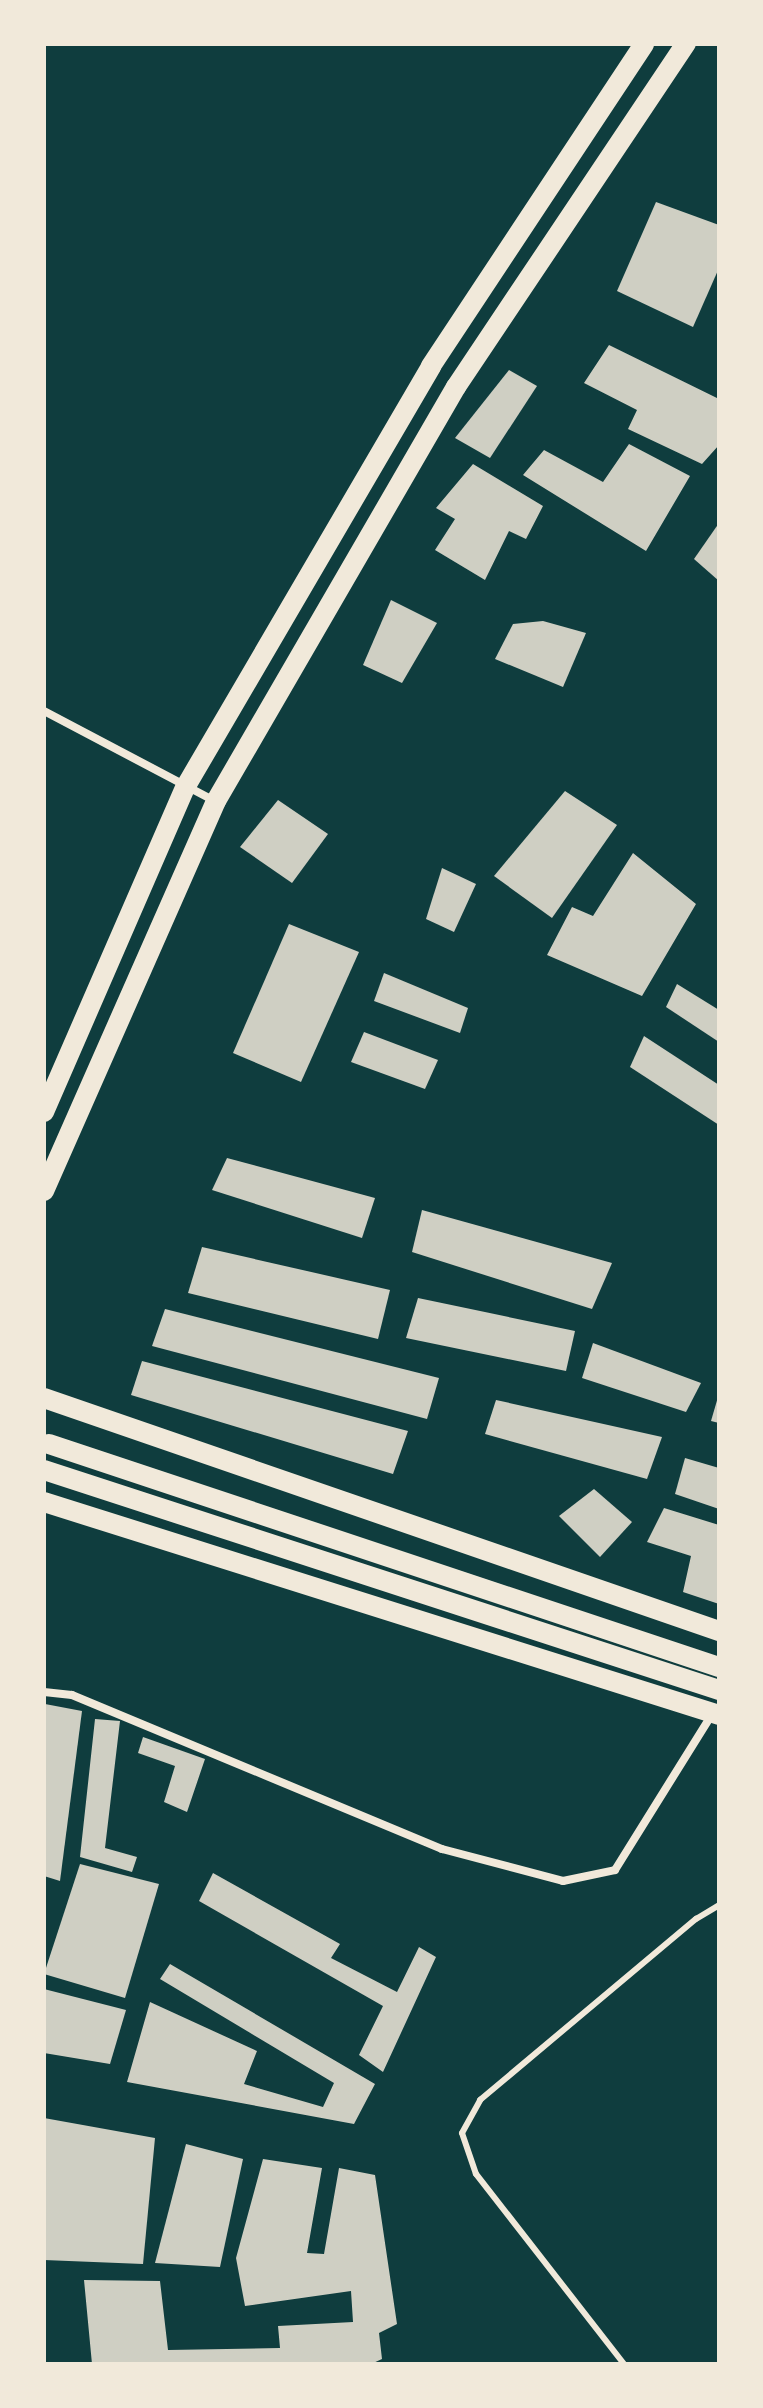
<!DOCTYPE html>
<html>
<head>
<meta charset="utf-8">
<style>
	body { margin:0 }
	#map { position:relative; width:763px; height:2408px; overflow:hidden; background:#0f3d3e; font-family:Poppins,sans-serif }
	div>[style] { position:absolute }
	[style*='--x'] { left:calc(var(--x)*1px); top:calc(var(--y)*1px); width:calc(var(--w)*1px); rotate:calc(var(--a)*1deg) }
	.building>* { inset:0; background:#cfcfc3 }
	.service>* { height:6px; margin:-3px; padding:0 3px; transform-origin:3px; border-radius:3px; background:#f1e9da }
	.minor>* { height:8px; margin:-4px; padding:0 4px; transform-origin:4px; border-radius:4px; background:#f1e9da }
	.primary>* { height:20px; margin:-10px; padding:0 10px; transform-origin:10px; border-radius:10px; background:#f1e9da }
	span { translate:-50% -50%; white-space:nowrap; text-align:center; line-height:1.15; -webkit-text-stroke:6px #f1e9da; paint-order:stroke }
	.frame { position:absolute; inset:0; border:46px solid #f1e9da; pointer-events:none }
</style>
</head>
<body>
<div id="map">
	<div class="building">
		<i style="clip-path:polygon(656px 202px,719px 225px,719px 268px,693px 327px,617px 291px)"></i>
		<i style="clip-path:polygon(609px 345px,719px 399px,719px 445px,702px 464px,628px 429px,637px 410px,584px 383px)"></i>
		<i style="clip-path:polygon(509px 370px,537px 386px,490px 458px,455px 438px)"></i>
		<i style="clip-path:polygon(629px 444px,690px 476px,646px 551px,523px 475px,544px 450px,603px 482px)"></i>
		<i style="clip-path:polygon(473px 464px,543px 506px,526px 539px,509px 531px,485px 580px,435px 550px,455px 519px,436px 508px)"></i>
		<i style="clip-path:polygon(719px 523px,719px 581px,694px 559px)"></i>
		<i style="clip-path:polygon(391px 600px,437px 623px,402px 683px,363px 665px)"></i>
		<i style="clip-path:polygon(543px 621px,586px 633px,563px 687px,495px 659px,513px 624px)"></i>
		<i style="clip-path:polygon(565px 791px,617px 825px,552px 918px,494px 876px)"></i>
		<i style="clip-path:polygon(278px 800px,328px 834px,292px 883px,240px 847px)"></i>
		<i style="clip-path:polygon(633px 853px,696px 904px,642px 996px,547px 955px,572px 907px,593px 916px)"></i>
		<i style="clip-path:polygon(442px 868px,476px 884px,454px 932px,426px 919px)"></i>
		<i style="clip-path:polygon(289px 924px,359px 952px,301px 1082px,233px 1053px)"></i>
		<i style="clip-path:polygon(384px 973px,468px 1008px,460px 1033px,374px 1001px)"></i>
		<i style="clip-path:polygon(677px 984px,719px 1010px,719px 1042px,666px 1007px)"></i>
		<i style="clip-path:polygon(364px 1032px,438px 1060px,425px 1089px,351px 1062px)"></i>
		<i style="clip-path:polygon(644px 1036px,719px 1085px,719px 1125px,630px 1067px)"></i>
		<i style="clip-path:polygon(227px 1158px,375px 1198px,362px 1238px,212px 1190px)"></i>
		<i style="clip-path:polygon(422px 1210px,612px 1263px,592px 1309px,412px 1252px)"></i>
		<i style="clip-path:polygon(202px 1247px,390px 1290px,378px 1339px,188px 1293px)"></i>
		<i style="clip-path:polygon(418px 1298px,575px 1331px,566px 1371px,406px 1338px)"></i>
		<i style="clip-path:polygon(165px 1309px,439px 1378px,427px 1419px,152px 1346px)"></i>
		<i style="clip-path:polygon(593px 1343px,701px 1383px,686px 1412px,582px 1378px)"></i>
		<i style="clip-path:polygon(142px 1361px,408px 1431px,393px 1474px,131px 1395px)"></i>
		<i style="clip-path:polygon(718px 1397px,719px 1397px,719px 1423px,711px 1421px)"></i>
		<i style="clip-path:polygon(496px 1400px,662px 1437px,647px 1479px,485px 1434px)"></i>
		<i style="clip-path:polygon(685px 1458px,719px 1468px,719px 1509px,675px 1494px)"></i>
		<i style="clip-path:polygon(594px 1489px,632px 1522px,600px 1557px,559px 1516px)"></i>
		<i style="clip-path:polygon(664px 1508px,719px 1525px,719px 1604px,683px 1592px,691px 1556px,647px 1542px)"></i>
		<i style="clip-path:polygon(45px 1704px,82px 1711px,60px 1881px,44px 1876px)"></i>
		<i style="clip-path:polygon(95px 1719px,120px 1721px,105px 1848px,137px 1857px,132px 1872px,80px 1857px)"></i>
		<i style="clip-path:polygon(143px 1737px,205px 1759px,187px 1812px,164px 1802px,175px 1766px,138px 1753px)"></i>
		<i style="clip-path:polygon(80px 1864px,159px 1884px,125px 1998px,44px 1974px)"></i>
		<i style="clip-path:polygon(213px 1873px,340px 1944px,331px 1958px,397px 1992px,419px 1947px,436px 1957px,383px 2072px,359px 2055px,383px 2006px,199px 1901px)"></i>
		<i style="clip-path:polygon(170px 1964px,375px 2084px,354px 2124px,127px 2082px,150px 2002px,257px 2051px,244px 2084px,323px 2107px,334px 2083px,160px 1979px)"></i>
		<i style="clip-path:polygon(44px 1989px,126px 2010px,110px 2064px,44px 2053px)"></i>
		<i style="clip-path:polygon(44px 2118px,155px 2138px,143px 2264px,44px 2260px)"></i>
		<i style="clip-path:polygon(186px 2144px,243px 2159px,220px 2267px,155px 2263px)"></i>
		<i style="clip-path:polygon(263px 2159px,322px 2168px,307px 2253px,324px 2254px,339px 2168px,375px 2175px,397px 2324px,379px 2333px,382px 2359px,371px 2364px,92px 2364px,84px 2280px,160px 2281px,168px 2350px,280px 2348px,278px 2326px,353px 2322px,351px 2291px,245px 2306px,236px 2258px)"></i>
	</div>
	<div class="service">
		<i style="--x:624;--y:2364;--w:241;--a:-127.9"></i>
		<i style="--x:476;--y:2174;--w:43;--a:-108.9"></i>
		<i style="--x:462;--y:2133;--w:38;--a:-61"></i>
		<i style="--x:480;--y:2100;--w:282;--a:-40"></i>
		<i style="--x:696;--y:1919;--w:27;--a:-31"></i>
	</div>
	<div class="minor">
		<i style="--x:44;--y:711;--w:193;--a:27.8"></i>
		<i style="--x:44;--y:1692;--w:28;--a:6"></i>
		<i style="--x:72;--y:1695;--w:401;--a:22.6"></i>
		<i style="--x:442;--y:1849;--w:125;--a:14.8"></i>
		<i style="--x:563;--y:1881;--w:53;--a:-11.9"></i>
		<i style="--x:615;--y:1870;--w:184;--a:-58.1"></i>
	</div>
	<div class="primary">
		<i style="--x:44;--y:1112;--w:356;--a:-66.5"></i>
		<i style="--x:186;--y:786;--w:486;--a:-59.7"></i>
		<i style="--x:431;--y:366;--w:386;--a:-56.5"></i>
		<i style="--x:44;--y:1191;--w:426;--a:-66.2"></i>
		<i style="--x:216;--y:801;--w:479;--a:-59.9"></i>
		<i style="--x:456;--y:387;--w:413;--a:-56.2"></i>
		<i style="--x:44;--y:1398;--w:714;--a:19.04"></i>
		<i style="--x:49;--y:1444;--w:706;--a:18.41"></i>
		<i style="--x:44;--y:1470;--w:710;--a:18.05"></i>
		<i style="--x:44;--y:1502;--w:708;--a:17.51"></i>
	</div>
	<div class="frame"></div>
</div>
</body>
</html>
